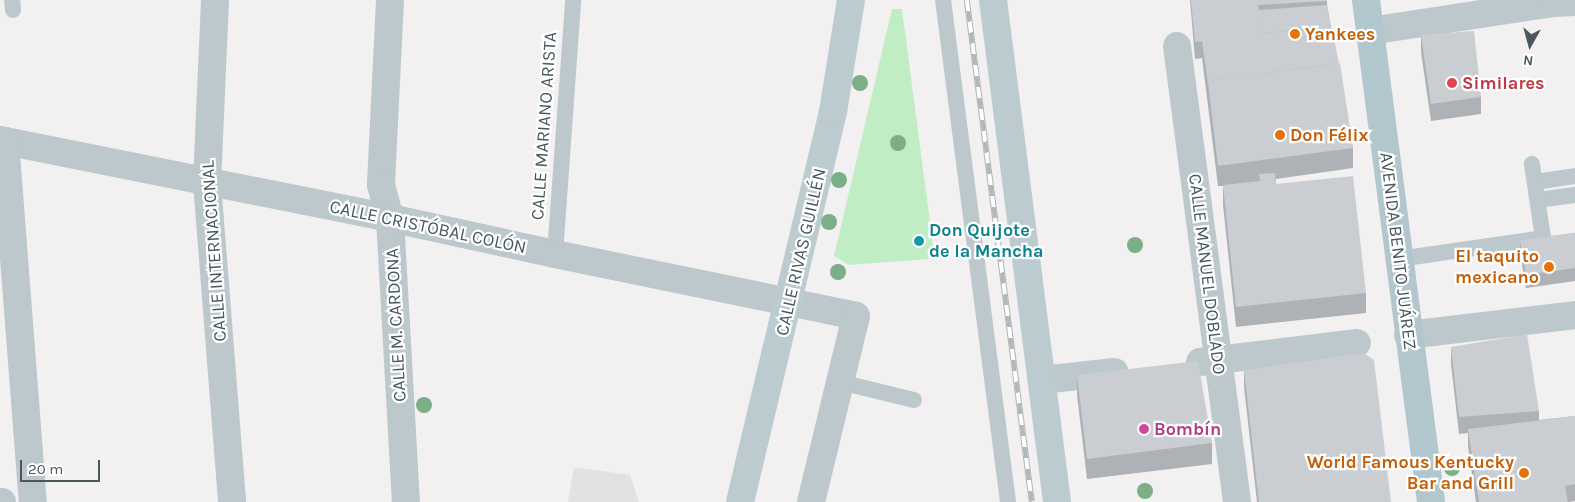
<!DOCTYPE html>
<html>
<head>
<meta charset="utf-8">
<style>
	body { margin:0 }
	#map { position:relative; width:1575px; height:502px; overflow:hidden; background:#f2f0f0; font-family:Karla,sans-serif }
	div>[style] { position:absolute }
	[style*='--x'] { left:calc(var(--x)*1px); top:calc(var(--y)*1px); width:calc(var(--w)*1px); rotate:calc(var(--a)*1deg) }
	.education>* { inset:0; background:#e3e1e2 }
	.green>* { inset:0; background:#c1edc5 }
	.lane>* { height:16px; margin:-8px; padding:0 8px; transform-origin:8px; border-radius:8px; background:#bcc8cc }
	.street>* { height:28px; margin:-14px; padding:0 14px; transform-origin:14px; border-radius:14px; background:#bcc8cc }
	.secondary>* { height:28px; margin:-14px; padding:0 14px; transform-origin:14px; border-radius:14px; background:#bccbd0 }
	.primary>* { height:28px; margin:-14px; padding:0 14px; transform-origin:14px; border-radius:14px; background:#b1c7cd }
	.rail>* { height:5.5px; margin-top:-2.75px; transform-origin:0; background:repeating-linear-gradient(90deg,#fff 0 11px,#b2b7b9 0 22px); box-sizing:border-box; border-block:1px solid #b2b7b9 }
	.trees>* { width:16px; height:16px; margin:-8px; border-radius:50%; background:#7caf87 }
	.wall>* { inset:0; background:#aeb1b5 }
	.building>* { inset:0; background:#caced2 }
	.dots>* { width:14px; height:14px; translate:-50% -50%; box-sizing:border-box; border:2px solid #fff; border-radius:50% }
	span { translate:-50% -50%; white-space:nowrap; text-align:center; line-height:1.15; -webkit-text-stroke:4.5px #fff; paint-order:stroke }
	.food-label { font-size:18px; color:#c56008; font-weight:700 }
	.left { translate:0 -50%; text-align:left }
	.right { translate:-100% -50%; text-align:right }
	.health-label { font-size:18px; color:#be3a42; font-weight:700 }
	.street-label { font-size:18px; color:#48585c }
	.culture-label { font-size:18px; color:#0d838f; font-weight:700 }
	.hotel-label { font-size:18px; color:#b23c85; font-weight:700 }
	.north { position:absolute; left:1505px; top:20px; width:50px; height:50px; -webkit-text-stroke:4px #fff; paint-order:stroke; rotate:187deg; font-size:14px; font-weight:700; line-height:20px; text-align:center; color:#48585c }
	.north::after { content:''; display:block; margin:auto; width:18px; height:22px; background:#48585c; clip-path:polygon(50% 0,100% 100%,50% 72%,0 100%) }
	.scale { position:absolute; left:20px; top:460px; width:80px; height:22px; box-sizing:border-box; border:2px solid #48585c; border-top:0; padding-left:6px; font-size:15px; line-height:18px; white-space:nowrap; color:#48585c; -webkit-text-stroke:4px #fff; paint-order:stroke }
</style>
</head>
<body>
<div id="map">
	<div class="education">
		<i style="clip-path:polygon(574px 467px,630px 475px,639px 502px,568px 502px)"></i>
	</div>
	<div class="green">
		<i style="clip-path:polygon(892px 9px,902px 9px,933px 245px,928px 259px,849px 265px,834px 256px)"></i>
	</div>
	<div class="lane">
		<i style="--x:12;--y:0;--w:10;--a:84"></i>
		<i style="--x:943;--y:0;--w:506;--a:82.62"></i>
		<i style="--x:1535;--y:182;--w:40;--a:-8.5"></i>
		<i style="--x:1538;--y:200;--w:37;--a:-8"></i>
		<i style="--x:555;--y:254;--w:255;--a:-85.9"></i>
		<i style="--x:1399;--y:259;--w:146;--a:-8.3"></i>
		<i style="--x:1543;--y:238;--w:75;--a:-98.5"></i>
		<i style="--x:840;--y:382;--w:76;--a:13.7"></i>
	</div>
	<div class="street">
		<i style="--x:215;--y:0;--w:183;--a:92.5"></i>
		<i style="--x:207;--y:183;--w:320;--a:85.5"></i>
		<i style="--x:390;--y:0;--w:185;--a:92.8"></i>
		<i style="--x:381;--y:185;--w:34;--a:75"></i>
		<i style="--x:390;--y:218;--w:284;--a:86.8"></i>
		<i style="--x:1370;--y:31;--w:186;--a:-8.7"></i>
		<i style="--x:1554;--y:3;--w:21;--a:-3"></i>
		<i style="--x:1177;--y:46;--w:460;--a:82.5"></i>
		<i style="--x:0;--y:140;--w:398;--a:11.3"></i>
		<i style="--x:390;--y:218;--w:169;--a:12.3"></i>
		<i style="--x:555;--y:254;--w:307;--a:11.6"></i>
		<i style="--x:856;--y:316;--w:191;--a:103.6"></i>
		<i style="--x:5;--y:141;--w:362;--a:85.6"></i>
		<i style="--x:1408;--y:335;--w:168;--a:-6.8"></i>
		<i style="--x:1200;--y:362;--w:158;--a:-6.9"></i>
		<i style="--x:1042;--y:380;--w:73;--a:-6.3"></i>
		<i style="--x:0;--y:502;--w:2;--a:0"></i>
	</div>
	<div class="secondary">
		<i style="--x:993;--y:0;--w:506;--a:82.73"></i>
		<i style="--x:740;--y:502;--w:401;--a:-76.6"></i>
		<i style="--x:833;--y:112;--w:113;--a:-80.9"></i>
	</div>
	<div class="primary">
		<i style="--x:1366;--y:0;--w:506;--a:82.62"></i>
	</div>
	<div class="rail">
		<i style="--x:967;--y:0;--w:506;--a:82.62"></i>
	</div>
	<div class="trees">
		<i style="left:860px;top:83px"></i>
		<i style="left:898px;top:143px"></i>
		<i style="left:839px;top:180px"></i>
		<i style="left:829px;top:222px"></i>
		<i style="left:1135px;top:245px"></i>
		<i style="left:838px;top:272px"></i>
		<i style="left:424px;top:405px"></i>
		<i style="left:1452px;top:468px"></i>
		<i style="left:1145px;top:491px"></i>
	</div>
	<div class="wall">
		<i style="clip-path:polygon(1190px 0,1327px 0,1327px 5px,1353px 148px,1353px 168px,1276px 179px,1276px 184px,1366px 293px,1366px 313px,1236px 327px,1223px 205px,1223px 186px,1218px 186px,1202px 58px,1195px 59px)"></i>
		<i style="clip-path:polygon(1421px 35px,1481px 97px,1481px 114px,1431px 121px,1421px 52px)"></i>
		<i style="clip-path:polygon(1575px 233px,1575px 281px,1526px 288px,1520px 252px,1520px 240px)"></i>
		<i style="clip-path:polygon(1451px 347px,1539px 411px,1539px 420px,1575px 416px,1575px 501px,1569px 502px,1476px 502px,1468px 446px,1468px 433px,1459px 434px,1451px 364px)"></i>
		<i style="clip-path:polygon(1244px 370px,1391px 502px,1257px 502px,1244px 387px)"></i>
		<i style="clip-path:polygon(1077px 375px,1212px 443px,1212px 464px,1087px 479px,1077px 395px)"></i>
	</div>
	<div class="building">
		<i style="clip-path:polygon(1191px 0,1327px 0,1327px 1px,1258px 5px,1262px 33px,1332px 29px,1339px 63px,1208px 81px,1208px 84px,1202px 41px,1195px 42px)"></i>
		<i style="clip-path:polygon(1327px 5px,1331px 29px,1262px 33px,1258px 10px)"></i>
		<i style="clip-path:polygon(1474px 31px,1481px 97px,1431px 104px,1421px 35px)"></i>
		<i style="clip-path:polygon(1340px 63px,1353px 148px,1218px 166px,1208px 81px)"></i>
		<i style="clip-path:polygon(1275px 173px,1276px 184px,1353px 176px,1366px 293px,1236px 307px,1223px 185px,1260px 181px,1259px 174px)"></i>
		<i style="clip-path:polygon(1575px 233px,1575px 268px,1526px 275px,1520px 240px)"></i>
		<i style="clip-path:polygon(1527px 334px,1539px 411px,1459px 417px,1451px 347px)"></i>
		<i style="clip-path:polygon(1364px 353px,1374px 360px,1391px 502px,1259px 502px,1244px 370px)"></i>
		<i style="clip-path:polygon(1198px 361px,1212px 443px,1087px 459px,1077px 375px)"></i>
		<i style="clip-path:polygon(1575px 416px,1575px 484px,1565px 486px,1568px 502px,1479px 502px,1468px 429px)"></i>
	</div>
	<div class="dots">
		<i style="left:1295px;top:34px;background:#e8710a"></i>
		<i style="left:1452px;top:83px;background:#e0444e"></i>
		<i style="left:1280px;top:135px;background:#e8710a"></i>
		<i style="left:919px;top:241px;background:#0f9aa8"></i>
		<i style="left:1549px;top:267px;background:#e8710a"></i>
		<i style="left:1144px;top:429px;background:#d1479c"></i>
		<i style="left:1524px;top:473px;background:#e8710a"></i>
	</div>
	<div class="food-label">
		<span class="left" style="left:1305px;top:34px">Yankees</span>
		<span class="left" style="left:1290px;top:135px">Don Félix</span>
		<span class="right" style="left:1539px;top:267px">El taquito<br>mexicano</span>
		<span class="right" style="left:1514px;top:473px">World Famous Kentucky<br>Bar and Grill</span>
	</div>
	<div class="health-label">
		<span class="left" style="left:1462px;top:83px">Similares</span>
	</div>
	<div class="street-label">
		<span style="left:544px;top:126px;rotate:-86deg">CALLE MARIANO ARISTA</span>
		<span style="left:428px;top:227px;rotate:12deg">CALLE CRISTÓBAL COLÓN</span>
		<span style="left:214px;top:251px;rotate:-94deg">CALLE INTERNACIONAL</span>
		<span style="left:1398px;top:251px;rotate:83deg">AVENIDA BENITO JUÁREZ</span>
		<span style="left:801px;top:252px;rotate:-77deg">CALLE RIVAS GUILLÉN</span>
		<span style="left:1207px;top:274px;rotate:83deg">CALLE MANUEL DOBLADO</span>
		<span style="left:396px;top:325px;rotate:-93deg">CALLE M. CARDONA</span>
	</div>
	<div class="culture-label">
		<span class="left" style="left:929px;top:241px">Don Quijote<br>de la Mancha</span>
	</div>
	<div class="hotel-label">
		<span class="left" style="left:1154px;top:429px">Bombín</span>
	</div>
	<div class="north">N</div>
	<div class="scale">20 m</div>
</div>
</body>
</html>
